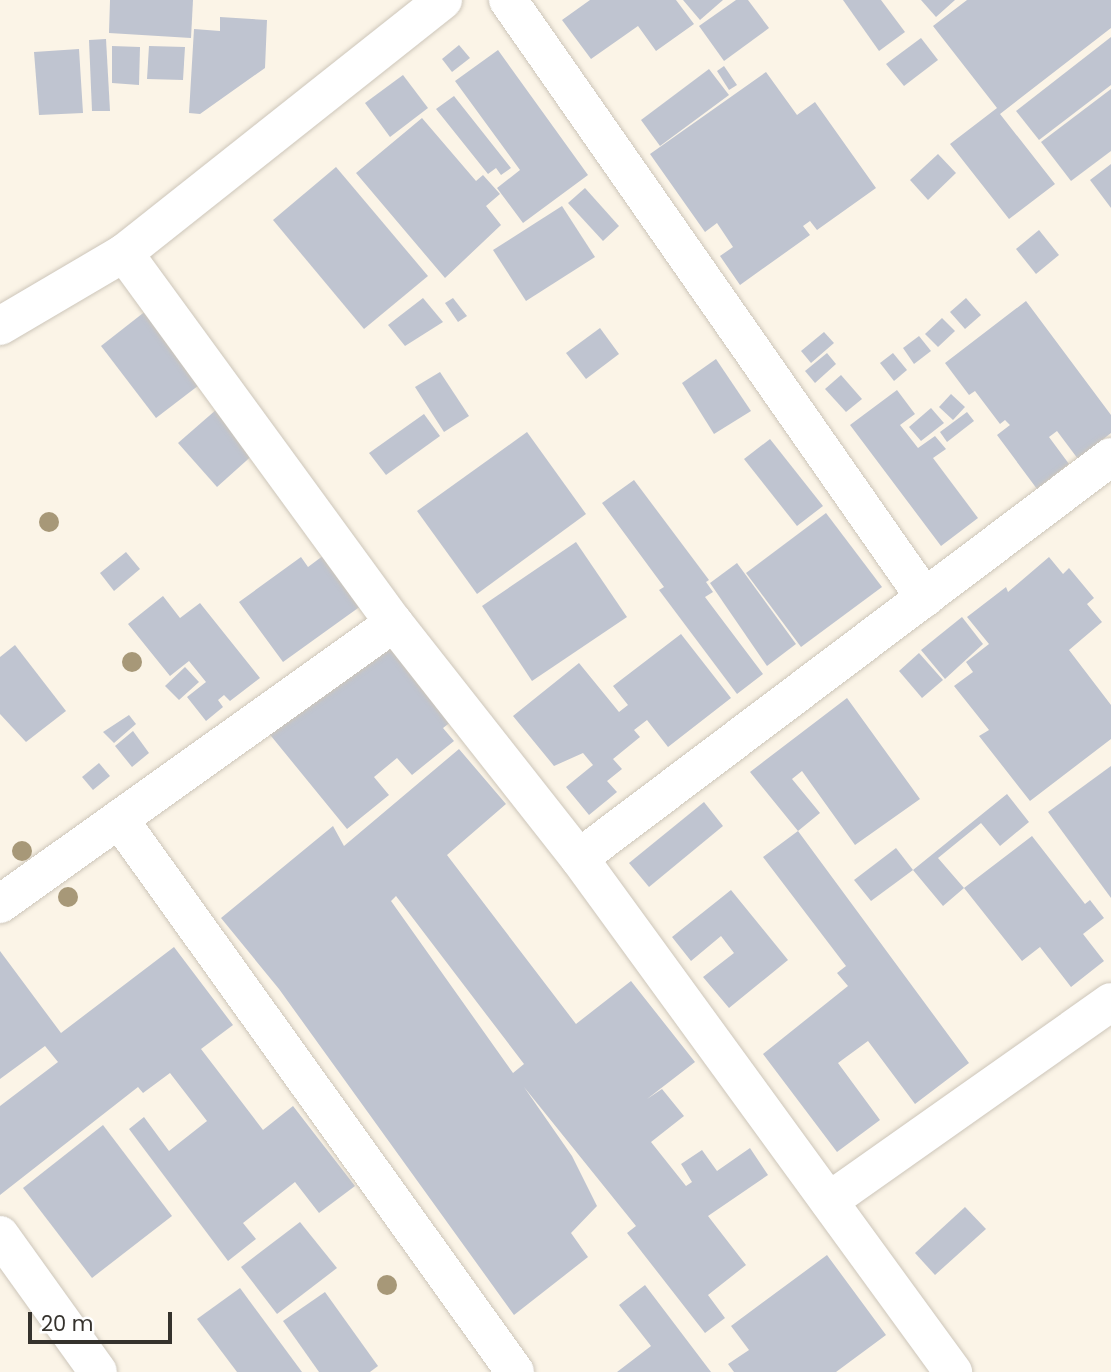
<!DOCTYPE html>
<html>
<head>
<meta charset="utf-8">
<style>
	body { margin:0 }
	#map { position:relative; width:1111px; height:1372px; overflow:hidden; background:#fbf4e7; font-family:Poppins,sans-serif }
	div>[style] { position:absolute }
	[style*='--x'] { left:calc(var(--x)*1px); top:calc(var(--y)*1px); width:calc(var(--w)*1px); rotate:calc(var(--a)*1deg) }
	.building>* { inset:0; background:#bfc4d0 }
	.roads { filter:drop-shadow(0 0 2px #cdc6ba) drop-shadow(0 0 2px #cdc6ba) }
	.minor>* { height:38px; margin:-19px; padding:0 19px; transform-origin:19px; border-radius:19px; background:#fff }
	.tertiary>* { height:38px; margin:-19px; padding:0 19px; transform-origin:19px; border-radius:19px; background:#fff }
	.trees>* { width:20px; height:20px; margin:-10px; border-radius:50%; background:#a79878 }
	span { translate:-50% -50%; white-space:nowrap; text-align:center; line-height:1.15; -webkit-text-stroke:6px #fff; paint-order:stroke }
	.scale { position:absolute; left:28px; top:1312px; width:144px; height:32px; box-sizing:border-box; border:4px solid #35322d; border-top:0; padding-left:9px; font-size:21px; line-height:24px; white-space:nowrap; color:#35322d; -webkit-text-stroke:5px #fff; paint-order:stroke }
</style>
</head>
<body>
<div id="map">
	<div class="building">
		<i style="clip-path:polygon(110px 0,193px 0,191px 38px,109px 33px)"></i>
		<i style="clip-path:polygon(590px 0,676px 0,694px 24px,656px 51px,638px 26px,591px 59px,562px 20px)"></i>
		<i style="clip-path:polygon(683px 0,723px 0,700px 20px)"></i>
		<i style="clip-path:polygon(736px 0,748px 0,769px 28px,724px 61px,699px 26px)"></i>
		<i style="clip-path:polygon(843px 0,881px 0,905px 32px,879px 51px)"></i>
		<i style="clip-path:polygon(921px 0,955px 0,936px 17px)"></i>
		<i style="clip-path:polygon(967px 0,1111px 0,1111px 28px,1000px 114px,1055px 184px,1009px 219px,950px 144px,997px 108px,933px 26px)"></i>
		<i style="clip-path:polygon(220px 17px,267px 20px,265px 68px,200px 114px,189px 113px,194px 29px,220px 31px)"></i>
		<i style="clip-path:polygon(1111px 37px,1111px 85px,1039px 140px,1016px 111px)"></i>
		<i style="clip-path:polygon(921px 38px,938px 60px,904px 86px,886px 64px)"></i>
		<i style="clip-path:polygon(106px 39px,110px 111px,92px 111px,89px 40px)"></i>
		<i style="clip-path:polygon(459px 45px,470px 58px,452px 72px,442px 59px)"></i>
		<i style="clip-path:polygon(112px 46px,140px 47px,139px 85px,112px 83px)"></i>
		<i style="clip-path:polygon(149px 46px,185px 47px,183px 80px,147px 79px)"></i>
		<i style="clip-path:polygon(79px 49px,83px 113px,39px 115px,34px 52px)"></i>
		<i style="clip-path:polygon(498px 50px,588px 175px,523px 223px,497px 188px,520px 170px,455px 81px)"></i>
		<i style="clip-path:polygon(724px 66px,737px 85px,729px 90px,717px 71px)"></i>
		<i style="clip-path:polygon(709px 69px,729px 95px,660px 146px,641px 120px)"></i>
		<i style="clip-path:polygon(766px 72px,797px 115px,815px 102px,876px 188px,817px 230px,810px 221px,803px 226px,810px 235px,740px 285px,720px 256px,733px 247px,717px 223px,705px 232px,650px 154px)"></i>
		<i style="clip-path:polygon(403px 75px,428px 108px,390px 137px,365px 103px)"></i>
		<i style="clip-path:polygon(1111px 89px,1111px 151px,1071px 181px,1041px 142px)"></i>
		<i style="clip-path:polygon(454px 96px,511px 168px,501px 175px,496px 168px,488px 174px,436px 109px)"></i>
		<i style="clip-path:polygon(422px 118px,476px 181px,483px 175px,500px 194px,486px 206px,501px 225px,445px 278px,356px 173px)"></i>
		<i style="clip-path:polygon(938px 154px,956px 173px,928px 200px,910px 180px)"></i>
		<i style="clip-path:polygon(1111px 164px,1111px 208px,1090px 180px)"></i>
		<i style="clip-path:polygon(336px 167px,428px 276px,364px 329px,273px 220px)"></i>
		<i style="clip-path:polygon(585px 188px,619px 226px,603px 241px,568px 203px)"></i>
		<i style="clip-path:polygon(562px 206px,595px 257px,526px 301px,493px 250px)"></i>
		<i style="clip-path:polygon(1039px 230px,1059px 255px,1036px 274px,1016px 249px)"></i>
		<i style="clip-path:polygon(423px 298px,443px 322px,405px 346px,388px 325px)"></i>
		<i style="clip-path:polygon(453px 298px,467px 316px,458px 322px,445px 303px)"></i>
		<i style="clip-path:polygon(966px 298px,981px 315px,965px 329px,950px 312px)"></i>
		<i style="clip-path:polygon(1026px 301px,1111px 415px,1111px 433px,1078px 459px,1057px 431px,1049px 437px,1069px 464px,1037px 489px,997px 435px,1010px 425px,1005px 420px,1000px 424px,975px 391px,969px 395px,945px 363px)"></i>
		<i style="clip-path:polygon(147px 310px,203px 382px,156px 418px,101px 346px)"></i>
		<i style="clip-path:polygon(942px 318px,955px 331px,938px 347px,925px 334px)"></i>
		<i style="clip-path:polygon(600px 328px,619px 354px,586px 379px,566px 353px)"></i>
		<i style="clip-path:polygon(824px 332px,834px 343px,811px 363px,801px 351px)"></i>
		<i style="clip-path:polygon(919px 336px,931px 351px,914px 364px,903px 348px)"></i>
		<i style="clip-path:polygon(827px 353px,836px 364px,815px 383px,805px 371px)"></i>
		<i style="clip-path:polygon(893px 353px,907px 370px,894px 381px,880px 363px)"></i>
		<i style="clip-path:polygon(716px 359px,751px 411px,714px 434px,682px 383px)"></i>
		<i style="clip-path:polygon(440px 372px,469px 416px,444px 432px,415px 387px)"></i>
		<i style="clip-path:polygon(841px 375px,862px 399px,846px 412px,825px 389px)"></i>
		<i style="clip-path:polygon(897px 390px,915px 414px,900px 425px,918px 448px,935px 436px,946px 449px,933px 458px,978px 518px,941px 546px,850px 425px)"></i>
		<i style="clip-path:polygon(951px 394px,965px 407px,953px 420px,939px 407px)"></i>
		<i style="clip-path:polygon(931px 408px,944px 423px,921px 441px,909px 427px)"></i>
		<i style="clip-path:polygon(217px 409px,256px 452px,217px 487px,178px 443px)"></i>
		<i style="clip-path:polygon(967px 412px,974px 421px,947px 442px,940px 432px)"></i>
		<i style="clip-path:polygon(424px 414px,440px 436px,386px 475px,369px 453px)"></i>
		<i style="clip-path:polygon(527px 432px,586px 514px,477px 594px,417px 511px)"></i>
		<i style="clip-path:polygon(770px 439px,823px 506px,797px 526px,744px 459px)"></i>
		<i style="clip-path:polygon(634px 480px,709px 580px,706px 582px,713px 592px,705px 597px,763px 674px,737px 694px,659px 590px,664px 587px,602px 503px)"></i>
		<i style="clip-path:polygon(826px 513px,882px 587px,801px 647px,746px 573px)"></i>
		<i style="clip-path:polygon(576px 542px,627px 617px,532px 681px,482px 606px)"></i>
		<i style="clip-path:polygon(126px 552px,140px 569px,114px 591px,100px 573px)"></i>
		<i style="clip-path:polygon(328px 552px,365px 603px,283px 662px,239px 602px,301px 557px,308px 567px)"></i>
		<i style="clip-path:polygon(1049px 557px,1063px 574px,1069px 568px,1094px 598px,1087px 604px,1102px 622px,1069px 650px,1111px 705px,1111px 739px,1030px 801px,979px 736px,989px 730px,954px 686px,973px 672px,966px 662px,989px 644px,967px 617px,1006px 587px,1008px 592px)"></i>
		<i style="clip-path:polygon(737px 563px,796px 644px,767px 666px,710px 583px)"></i>
		<i style="clip-path:polygon(163px 596px,180px 618px,200px 603px,260px 678px,230px 701px,224px 695px,218px 700px,223px 707px,206px 721px,187px 697px,206px 682px,189px 661px,170px 676px,128px 624px)"></i>
		<i style="clip-path:polygon(962px 617px,983px 644px,945px 679px,921px 650px)"></i>
		<i style="clip-path:polygon(394px 623px,452px 721px,443px 728px,454px 741px,412px 775px,397px 758px,374px 777px,389px 795px,347px 829px,258px 720px)"></i>
		<i style="clip-path:polygon(681px 634px,731px 698px,668px 747px,647px 720px,634px 730px,640px 737px,613px 759px,622px 769px,607px 781px,617px 792px,589px 815px,566px 787px,593px 765px,583px 753px,554px 766px,513px 716px,579px 663px,619px 712px,628px 705px,613px 686px)"></i>
		<i style="clip-path:polygon(15px 645px,66px 711px,26px 742px,0 714px,0 657px)"></i>
		<i style="clip-path:polygon(919px 653px,943px 680px,922px 698px,899px 671px)"></i>
		<i style="clip-path:polygon(185px 667px,199px 682px,179px 700px,165px 686px)"></i>
		<i style="clip-path:polygon(847px 698px,920px 799px,855px 845px,802px 771px,792px 779px,820px 813px,798px 831px,750px 772px)"></i>
		<i style="clip-path:polygon(129px 715px,136px 724px,114px 743px,103px 732px)"></i>
		<i style="clip-path:polygon(133px 731px,149px 753px,132px 767px,115px 746px)"></i>
		<i style="clip-path:polygon(evenodd,459px 749px,506px 804px,447px 855px,576px 1024px,631px 981px,695px 1062px,647px 1099px,662px 1089px,684px 1116px,651px 1142px,686px 1186px,692px 1182px,681px 1164px,702px 1150px,717px 1171px,750px 1148px,768px 1175px,708px 1216px,746px 1265px,708px 1295px,725px 1318px,705px 1333px,627px 1233px,636px 1226px,524px 1087px,572px 1156px,597px 1206px,571px 1233px,588px 1257px,514px 1315px,279px 989px,221px 918px,333px 826px,344px 846px,459px 749px,396px 896px,524px 1064px,513px 1073px,391px 901px,396px 896px)"></i>
		<i style="clip-path:polygon(99px 763px,110px 776px,93px 790px,82px 777px)"></i>
		<i style="clip-path:polygon(1111px 766px,1111px 898px,1048px 812px)"></i>
		<i style="clip-path:polygon(1007px 794px,1029px 822px,1000px 846px,981px 823px,938px 858px,964px 888px,943px 906px,913px 870px)"></i>
		<i style="clip-path:polygon(704px 802px,723px 826px,649px 887px,629px 863px)"></i>
		<i style="clip-path:polygon(798px 831px,969px 1063px,915px 1104px,868px 1041px,838px 1063px,880px 1120px,837px 1152px,763px 1054px,848px 986px,837px 973px,846px 966px,763px 857px)"></i>
		<i style="clip-path:polygon(1032px 836px,1085px 904px,1090px 900px,1104px 918px,1083px 934px,1104px 961px,1071px 987px,1040px 947px,1022px 961px,964px 888px)"></i>
		<i style="clip-path:polygon(896px 848px,913px 870px,871px 901px,854px 880px)"></i>
		<i style="clip-path:polygon(731px 890px,788px 960px,729px 1008px,703px 977px,734px 953px,721px 936px,691px 961px,672px 937px)"></i>
		<i style="clip-path:polygon(174px 947px,233px 1025px,201px 1049px,263px 1130px,293px 1106px,355px 1186px,319px 1213px,295px 1182px,243px 1223px,256px 1239px,228px 1261px,129px 1129px,144px 1117px,169px 1151px,207px 1121px,170px 1073px,143px 1093px,138px 1087px,0 1195px,0 1106px,58px 1062px,45px 1046px,0 1079px,0 951px,61px 1033px)"></i>
		<i style="clip-path:polygon(103px 1125px,172px 1216px,92px 1278px,23px 1188px)"></i>
		<i style="clip-path:polygon(965px 1207px,986px 1229px,935px 1275px,915px 1253px)"></i>
		<i style="clip-path:polygon(300px 1222px,337px 1268px,277px 1314px,241px 1267px)"></i>
		<i style="clip-path:polygon(827px 1255px,886px 1335px,836px 1372px,734px 1372px,728px 1364px,749px 1350px,731px 1326px)"></i>
		<i style="clip-path:polygon(645px 1285px,711px 1372px,617px 1372px,651px 1346px,619px 1305px)"></i>
		<i style="clip-path:polygon(240px 1288px,302px 1372px,237px 1372px,197px 1319px)"></i>
		<i style="clip-path:polygon(325px 1292px,378px 1366px,370px 1372px,319px 1372px,283px 1321px)"></i>
	</div>
	<div class="roads">
		<div class="minor">
			<i style="--x:508;--y:0;--w:729;--a:55.11"></i>
			<i style="--x:124;--y:253;--w:458;--a:53.9"></i>
			<i style="--x:394;--y:623;--w:299;--a:51.8"></i>
			<i style="--x:579;--y:858;--w:636;--a:53.96"></i>
			<i style="--x:119;--y:819;--w:680;--a:54.39"></i>
			<i style="--x:579;--y:858;--w:666;--a:-37.01"></i>
			<i style="--x:0;--y:904;--w:484;--a:-35.5"></i>
			<i style="--x:829;--y:1201;--w:345;--a:-35.2"></i>
			<i style="--x:0;--y:1235;--w:168;--a:54.4"></i>
		</div>
		<div class="tertiary">
			<i style="--x:0;--y:326;--w:144;--a:-30.5"></i>
			<i style="--x:124;--y:253;--w:407;--a:-38.4"></i>
		</div>
	</div>
	<div class="trees">
		<i style="left:49px;top:522px"></i>
		<i style="left:132px;top:662px"></i>
		<i style="left:22px;top:851px"></i>
		<i style="left:68px;top:897px"></i>
		<i style="left:387px;top:1285px"></i>
	</div>
	<div class="scale">20 m</div>
</div>
</body>
</html>
